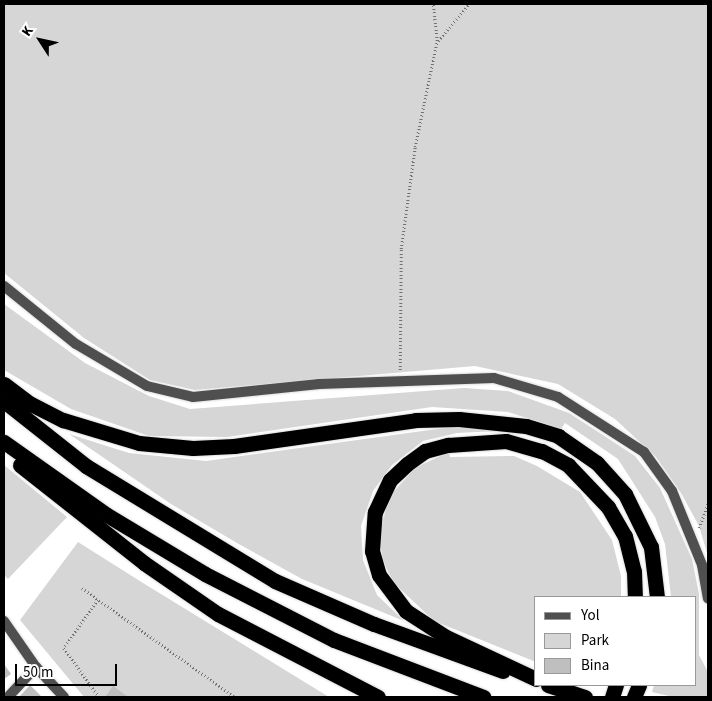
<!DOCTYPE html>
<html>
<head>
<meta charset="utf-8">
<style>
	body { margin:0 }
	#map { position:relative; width:712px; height:701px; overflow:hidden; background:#fff; font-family:"Source Sans 3",sans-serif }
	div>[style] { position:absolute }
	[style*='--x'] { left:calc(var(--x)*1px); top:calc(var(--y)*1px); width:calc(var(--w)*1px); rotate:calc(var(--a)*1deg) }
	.green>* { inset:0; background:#d6d6d6 }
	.building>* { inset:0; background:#bfbfbf }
	.path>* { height:2.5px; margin-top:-1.25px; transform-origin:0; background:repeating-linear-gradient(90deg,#717171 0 1px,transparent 0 3.5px) }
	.roads { filter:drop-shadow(0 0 1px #dbdbdb) drop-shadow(0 0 1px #dbdbdb) }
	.minor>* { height:10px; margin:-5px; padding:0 5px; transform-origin:5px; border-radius:5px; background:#4f4f4f }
	.motorway>* { height:15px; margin:-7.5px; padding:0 7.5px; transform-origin:7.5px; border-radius:7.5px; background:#000 }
	span { translate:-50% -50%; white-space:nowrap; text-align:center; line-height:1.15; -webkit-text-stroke:4.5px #fff; paint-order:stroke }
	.frame { position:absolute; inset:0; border:5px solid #000; pointer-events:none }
	.legend { position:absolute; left:534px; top:596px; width:162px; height:90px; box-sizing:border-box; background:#fff; border:1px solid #999; margin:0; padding:6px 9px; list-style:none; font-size:15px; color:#000 }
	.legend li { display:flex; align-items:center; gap:10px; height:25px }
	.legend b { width:25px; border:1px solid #999 }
	.north { position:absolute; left:15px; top:15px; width:50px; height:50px; -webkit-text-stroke:4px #fff; paint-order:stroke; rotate:305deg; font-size:14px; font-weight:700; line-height:20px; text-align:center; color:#000 }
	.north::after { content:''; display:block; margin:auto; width:18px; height:22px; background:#000; clip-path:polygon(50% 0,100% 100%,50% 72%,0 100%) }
	.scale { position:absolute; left:15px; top:664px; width:102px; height:22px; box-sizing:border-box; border:2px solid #000; border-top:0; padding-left:6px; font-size:15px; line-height:18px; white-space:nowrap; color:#000; -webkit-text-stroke:4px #fff; paint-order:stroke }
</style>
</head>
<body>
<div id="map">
	<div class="green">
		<i style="clip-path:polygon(4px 4px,708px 4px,708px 556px,699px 526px,681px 493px,656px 457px,615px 419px,558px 384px,475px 366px,195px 390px,150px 380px,84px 338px,4px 273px)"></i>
		<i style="clip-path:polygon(4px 304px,85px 363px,149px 396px,190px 409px,464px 388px,508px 391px,569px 413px,635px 456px,660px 488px,692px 559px,699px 594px,699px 655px,708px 672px,708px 697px,673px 697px,652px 692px,654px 685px,696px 685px,696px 597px,671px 597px,665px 544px,655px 517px,618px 459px,565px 423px,561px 429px,508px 412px,432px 407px,227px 437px,149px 436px,71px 409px,4px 370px)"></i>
		<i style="clip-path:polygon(466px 425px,498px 431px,457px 433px,423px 441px,392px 465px,373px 491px,361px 526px,363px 560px,377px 595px,404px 621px,302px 579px,237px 543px,171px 504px,69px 434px,129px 453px,206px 461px)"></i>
		<i style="clip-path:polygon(449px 452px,450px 457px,514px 456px,537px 466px,580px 492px,612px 540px,621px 576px,621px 597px,536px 597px,536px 662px,434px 621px,394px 583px,383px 561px,379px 536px,389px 497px,415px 468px)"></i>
		<i style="clip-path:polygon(4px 465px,67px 517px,8px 579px,4px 575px)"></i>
		<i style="clip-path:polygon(78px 542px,143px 583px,329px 697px,84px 697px,20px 620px)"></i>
	</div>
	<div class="building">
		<i style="clip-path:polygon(4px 664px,11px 674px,4px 679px)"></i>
		<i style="clip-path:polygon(30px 685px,42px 697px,19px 697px)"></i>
		<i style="clip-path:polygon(113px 686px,128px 697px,105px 697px)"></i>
	</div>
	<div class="path">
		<i style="--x:438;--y:41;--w:48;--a:-50"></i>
		<i style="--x:400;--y:370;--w:121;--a:-89.5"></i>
		<i style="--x:401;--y:249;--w:103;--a:-82.2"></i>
		<i style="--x:415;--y:147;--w:108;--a:-78.3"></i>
		<i style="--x:437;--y:41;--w:37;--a:-96"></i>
		<i style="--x:699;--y:528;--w:27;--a:-70"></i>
		<i style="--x:82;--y:588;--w:188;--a:35.5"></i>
		<i style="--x:98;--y:600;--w:59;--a:125.3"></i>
		<i style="--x:64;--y:648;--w:60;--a:54.5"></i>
	</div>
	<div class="roads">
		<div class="minor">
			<i style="--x:4;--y:286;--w:92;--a:38.9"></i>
			<i style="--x:76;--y:344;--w:82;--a:30.6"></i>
			<i style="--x:147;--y:386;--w:47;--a:13.4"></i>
			<i style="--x:193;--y:397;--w:127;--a:-5.9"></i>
			<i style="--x:319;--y:384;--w:175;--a:-2"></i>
			<i style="--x:494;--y:378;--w:67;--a:16.5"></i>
			<i style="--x:558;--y:397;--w:102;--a:32.6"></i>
			<i style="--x:644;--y:452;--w:48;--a:54.3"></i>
			<i style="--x:672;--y:491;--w:80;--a:67.9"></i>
			<i style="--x:702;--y:565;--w:34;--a:80"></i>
			<i style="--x:4;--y:621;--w:56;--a:55.2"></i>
			<i style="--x:36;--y:667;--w:41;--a:47"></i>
			<i style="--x:8;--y:697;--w:41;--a:-47"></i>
		</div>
		<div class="motorway">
			<i style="--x:4;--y:384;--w:34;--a:37"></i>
			<i style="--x:31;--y:404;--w:36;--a:27"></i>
			<i style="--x:63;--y:420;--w:79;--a:16.8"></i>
			<i style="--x:139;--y:443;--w:54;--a:5.3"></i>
			<i style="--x:193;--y:448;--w:41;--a:-2.8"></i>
			<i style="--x:234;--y:446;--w:184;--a:-8.1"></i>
			<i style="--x:416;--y:420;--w:43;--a:-1.3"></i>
			<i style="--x:459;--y:419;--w:67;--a:6"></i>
			<i style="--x:526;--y:426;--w:34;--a:17"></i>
			<i style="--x:558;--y:436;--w:47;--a:34.7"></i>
			<i style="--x:597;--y:463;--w:42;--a:47.9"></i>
			<i style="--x:625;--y:494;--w:59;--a:63.9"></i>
			<i style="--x:651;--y:547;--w:50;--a:83.2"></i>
			<i style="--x:4;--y:401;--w:105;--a:38.4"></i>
			<i style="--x:86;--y:466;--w:221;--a:31.3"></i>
			<i style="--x:275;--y:581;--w:108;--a:23.5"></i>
			<i style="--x:374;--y:624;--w:137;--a:20"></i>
			<i style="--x:4;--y:442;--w:126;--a:35.3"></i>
			<i style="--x:107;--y:515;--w:114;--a:31"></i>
			<i style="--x:205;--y:574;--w:145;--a:27.1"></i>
			<i style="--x:334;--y:640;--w:160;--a:20.9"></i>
			<i style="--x:20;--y:465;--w:158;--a:38.3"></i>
			<i style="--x:144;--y:563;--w:90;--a:34.6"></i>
			<i style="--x:218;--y:614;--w:180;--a:27.4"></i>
			<i style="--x:536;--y:679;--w:99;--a:-155"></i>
			<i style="--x:446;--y:637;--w:48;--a:-147"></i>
			<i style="--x:406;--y:611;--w:45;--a:-126.9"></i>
			<i style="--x:379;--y:575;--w:25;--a:-106"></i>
			<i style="--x:372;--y:551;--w:39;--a:-86"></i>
			<i style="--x:375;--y:512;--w:35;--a:-65"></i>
			<i style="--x:390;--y:480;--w:23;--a:-43"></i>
			<i style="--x:407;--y:464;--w:22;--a:-36"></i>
			<i style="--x:425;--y:451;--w:24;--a:-15"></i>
			<i style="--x:448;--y:445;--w:58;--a:-3.9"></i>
			<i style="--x:506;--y:441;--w:37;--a:16"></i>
			<i style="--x:542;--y:451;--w:30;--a:28"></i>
			<i style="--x:568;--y:465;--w:58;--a:46.4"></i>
			<i style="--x:608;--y:507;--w:34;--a:60"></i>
			<i style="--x:625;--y:536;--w:36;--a:76"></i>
			<i style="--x:634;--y:571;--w:26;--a:88"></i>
			<i style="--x:548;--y:685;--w:39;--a:18"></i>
			<i style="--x:612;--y:697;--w:13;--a:-72"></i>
			<i style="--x:634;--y:697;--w:13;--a:-67"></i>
		</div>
	</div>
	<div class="frame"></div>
	<ul class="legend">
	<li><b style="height:6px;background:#4f4f4f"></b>Yol</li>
	<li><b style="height:14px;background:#d6d6d6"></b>Park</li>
	<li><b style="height:14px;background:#bfbfbf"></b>Bina</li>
	</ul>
	<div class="north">K</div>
	<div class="scale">50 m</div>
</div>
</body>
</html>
